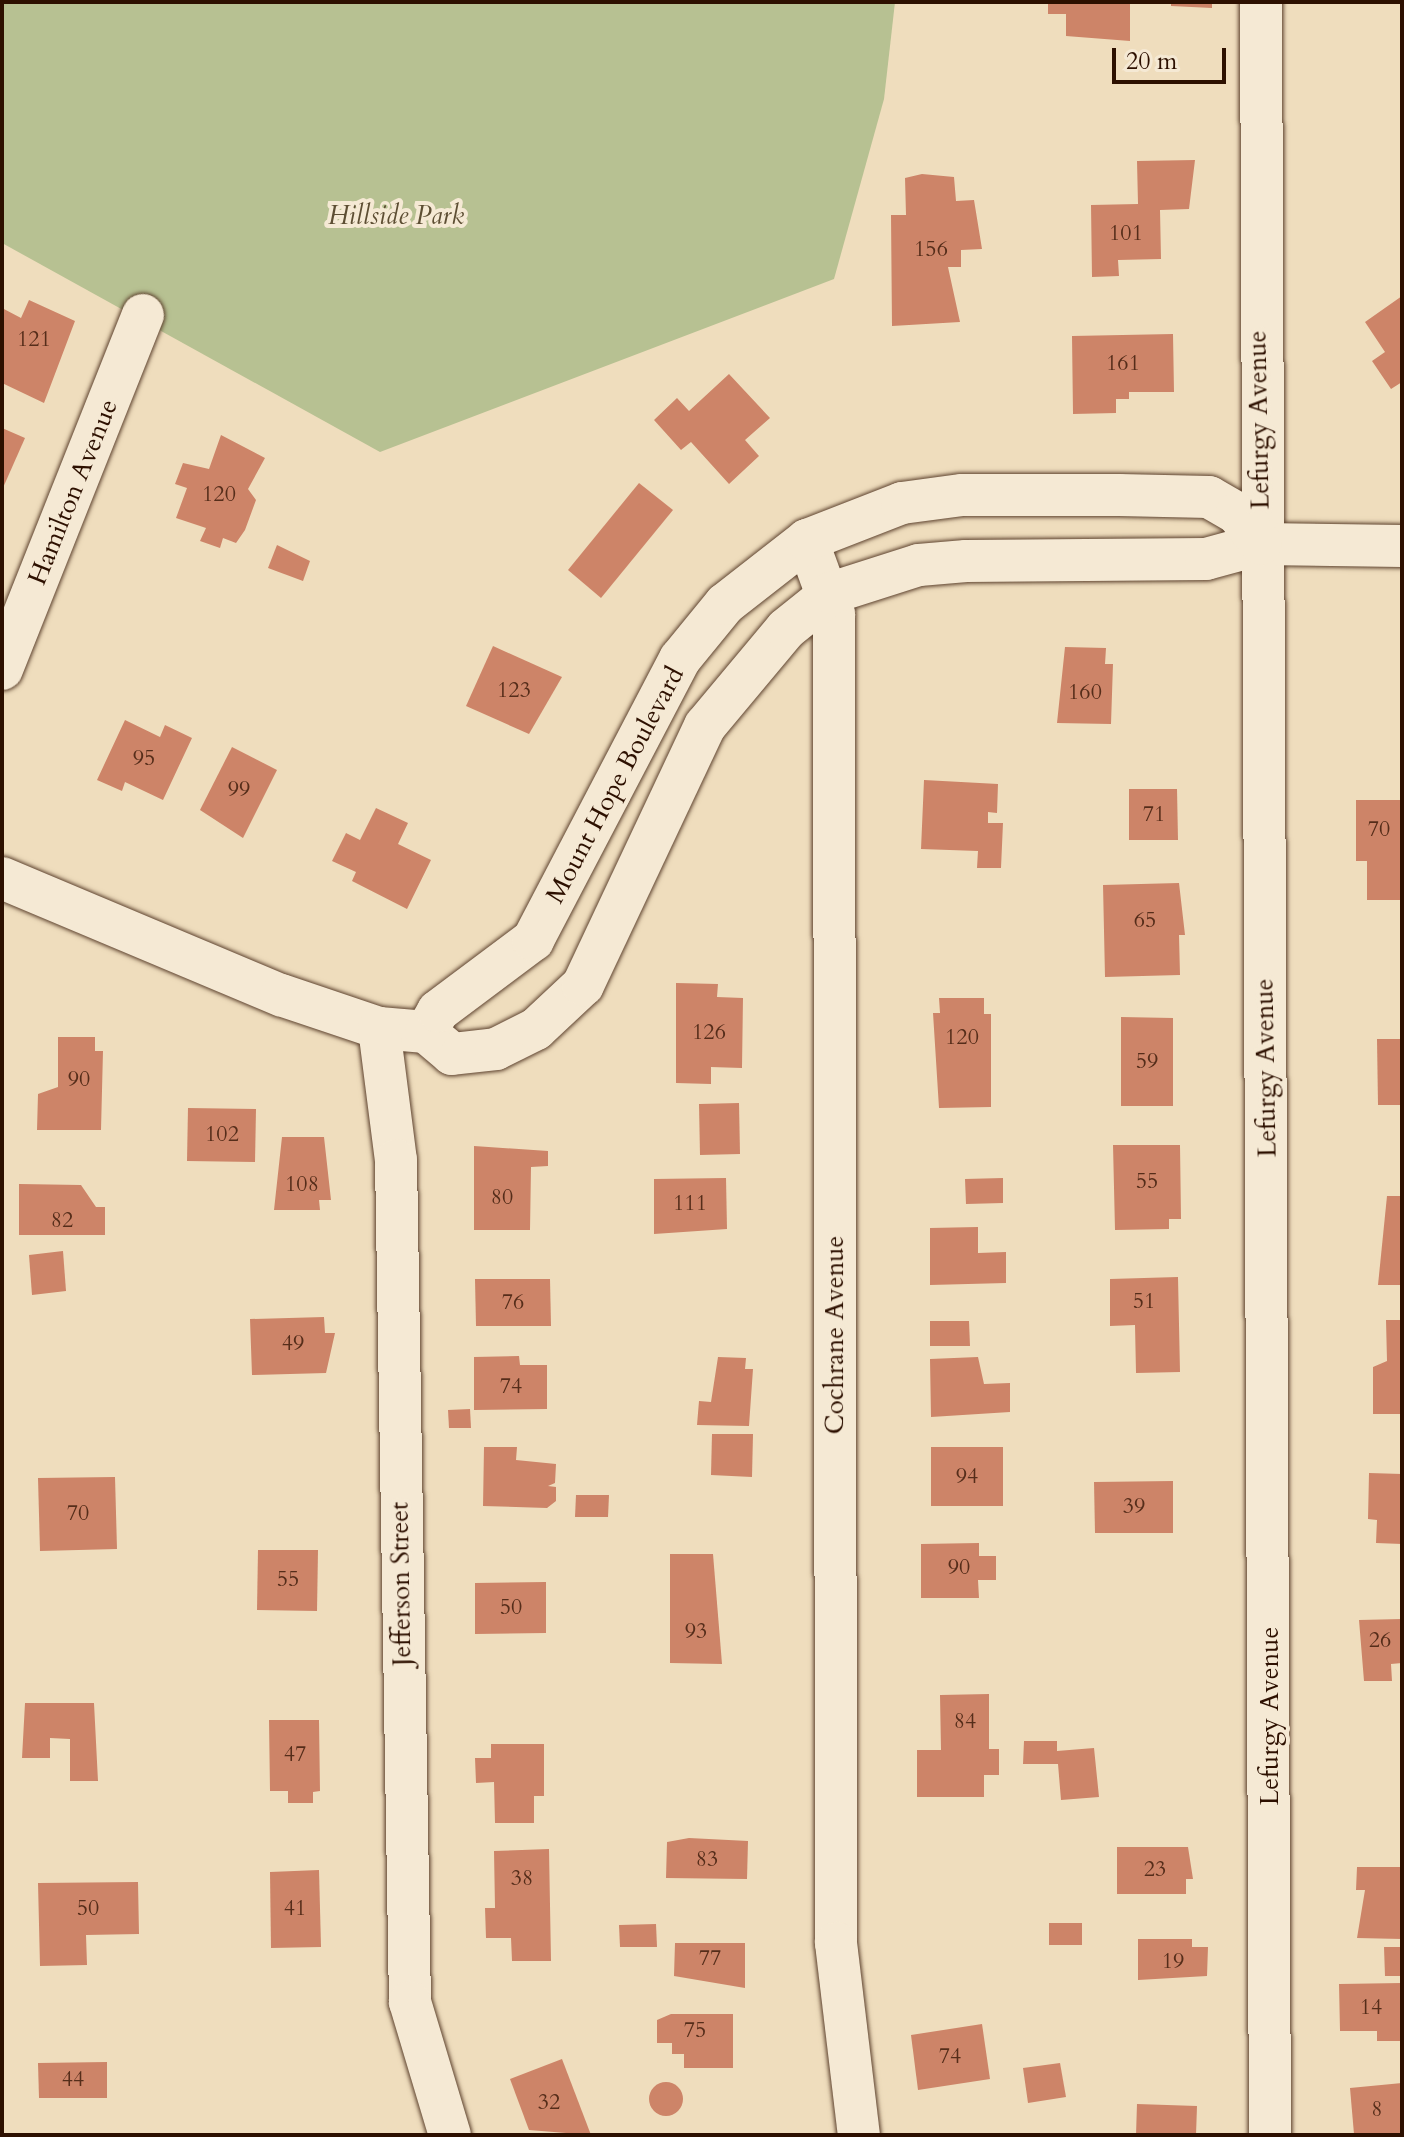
<!DOCTYPE html>
<html>
<head>
<meta charset="utf-8">
<style>
	body { margin:0 }
	#map { position:relative; width:1404px; height:2137px; overflow:hidden; background:#efddbd; font-family:Cardo,serif }
	div>[style] { position:absolute }
	[style*='--x'] { left:calc(var(--x)*1px); top:calc(var(--y)*1px); width:calc(var(--w)*1px); rotate:calc(var(--a)*1deg) }
	.green>* { inset:0; background:#b7c192 }
	.building>* { inset:0; background:#cd8468 }
	.round { border-radius:50% }
	.roads { filter:drop-shadow(0 0 2px #5e432f) drop-shadow(0 0 2px #5e432f) }
	.minor>* { height:42px; margin:-21px; padding:0 21px; transform-origin:21px; border-radius:21px; background:#f5e9d4 }
	span { translate:-50% -50%; white-space:nowrap; text-align:center; line-height:1.15; -webkit-text-stroke:8px #f5e9d4; paint-order:stroke }
	.number-label { font-size:22px; color:#552d1a }
	.number-label span { -webkit-text-stroke-width:0 }
	.park-label { font-size:26px; color:#5d4e33; font-style:italic }
	.street-label { font-size:26px; color:#2d1000 }
	.frame { position:absolute; inset:0; border:4px solid #2d1000; pointer-events:none }
	.scale { position:absolute; left:1112px; top:48px; width:114px; height:36px; box-sizing:border-box; border:4px solid #2d1000; border-top:0; padding-left:10px; font-size:24px; line-height:28px; white-space:nowrap; color:#2d1000; -webkit-text-stroke:6px #f5e9d4; paint-order:stroke }
</style>
</head>
<body>
<div id="map">
	<div class="green">
		<i style="clip-path:polygon(2px 2px,895px 2px,884px 99px,834px 279px,380px 452px,2px 243px)"></i>
	</div>
	<div class="building">
		<i style="clip-path:polygon(1048px 2px,1130px 2px,1130px 41px,1066px 36px,1066px 14px,1048px 14px)"></i>
		<i style="clip-path:polygon(1171px 2px,1212px 2px,1212px 8px,1171px 6px)"></i>
		<i style="clip-path:polygon(1195px 160px,1189px 209px,1160px 210px,1161px 259px,1118px 260px,1119px 276px,1092px 277px,1091px 205px,1138px 204px,1137px 161px)"></i>
		<i style="clip-path:polygon(922px 174px,954px 177px,956px 201px,974px 200px,982px 249px,961px 250px,961px 267px,948px 267px,960px 322px,892px 326px,891px 215px,906px 215px,905px 178px)"></i>
		<i style="clip-path:polygon(1402px 296px,1402px 382px,1391px 389px,1372px 361px,1385px 352px,1365px 322px)"></i>
		<i style="clip-path:polygon(29px 300px,75px 321px,44px 403px,2px 383px,2px 308px,21px 318px)"></i>
		<i style="clip-path:polygon(1173px 334px,1174px 392px,1129px 392px,1129px 399px,1116px 399px,1116px 413px,1073px 414px,1072px 336px)"></i>
		<i style="clip-path:polygon(729px 374px,770px 418px,745px 440px,759px 456px,729px 484px,691px 442px,681px 450px,654px 420px,677px 398px,689px 411px)"></i>
		<i style="clip-path:polygon(2px 428px,25px 438px,2px 490px)"></i>
		<i style="clip-path:polygon(221px 435px,265px 458px,248px 489px,256px 500px,245px 530px,236px 543px,223px 538px,220px 548px,200px 541px,206px 528px,176px 518px,187px 488px,175px 484px,183px 463px,209px 469px)"></i>
		<i style="clip-path:polygon(639px 483px,673px 510px,601px 598px,568px 570px)"></i>
		<i style="clip-path:polygon(277px 545px,310px 561px,303px 581px,268px 568px)"></i>
		<i style="clip-path:polygon(493px 646px,562px 677px,529px 734px,466px 706px)"></i>
		<i style="clip-path:polygon(1065px 647px,1106px 648px,1105px 664px,1113px 664px,1111px 724px,1057px 723px)"></i>
		<i style="clip-path:polygon(125px 720px,160px 737px,165px 725px,192px 738px,163px 800px,125px 782px,122px 791px,97px 780px)"></i>
		<i style="clip-path:polygon(232px 747px,277px 770px,243px 838px,200px 810px)"></i>
		<i style="clip-path:polygon(924px 780px,998px 784px,997px 813px,988px 812px,988px 823px,1003px 823px,1001px 868px,977px 868px,978px 851px,921px 849px)"></i>
		<i style="clip-path:polygon(1129px 789px,1177px 789px,1178px 840px,1129px 840px)"></i>
		<i style="clip-path:polygon(1356px 800px,1402px 800px,1402px 900px,1367px 900px,1367px 861px,1356px 861px)"></i>
		<i style="clip-path:polygon(376px 808px,408px 823px,398px 844px,431px 860px,407px 909px,352px 881px,356px 872px,332px 861px,346px 833px,360px 840px)"></i>
		<i style="clip-path:polygon(1179px 883px,1185px 935px,1179px 935px,1180px 975px,1105px 977px,1103px 885px)"></i>
		<i style="clip-path:polygon(676px 983px,718px 984px,717px 997px,743px 998px,742px 1068px,711px 1067px,711px 1084px,676px 1083px)"></i>
		<i style="clip-path:polygon(939px 998px,984px 998px,984px 1014px,991px 1014px,991px 1107px,939px 1108px,933px 1013px,940px 1013px)"></i>
		<i style="clip-path:polygon(1121px 1017px,1173px 1018px,1173px 1106px,1121px 1106px)"></i>
		<i style="clip-path:polygon(58px 1037px,95px 1037px,95px 1051px,103px 1051px,101px 1130px,37px 1130px,38px 1094px,58px 1087px)"></i>
		<i style="clip-path:polygon(1377px 1039px,1402px 1039px,1402px 1105px,1378px 1105px)"></i>
		<i style="clip-path:polygon(739px 1103px,740px 1154px,700px 1155px,699px 1104px)"></i>
		<i style="clip-path:polygon(188px 1108px,256px 1109px,255px 1162px,187px 1161px)"></i>
		<i style="clip-path:polygon(282px 1137px,324px 1137px,331px 1200px,319px 1200px,320px 1210px,274px 1210px)"></i>
		<i style="clip-path:polygon(1113px 1145px,1180px 1145px,1181px 1219px,1169px 1219px,1169px 1229px,1115px 1230px)"></i>
		<i style="clip-path:polygon(474px 1146px,548px 1151px,548px 1166px,531px 1167px,530px 1230px,474px 1230px)"></i>
		<i style="clip-path:polygon(726px 1178px,727px 1229px,654px 1234px,654px 1179px)"></i>
		<i style="clip-path:polygon(1003px 1178px,1003px 1203px,966px 1204px,965px 1179px)"></i>
		<i style="clip-path:polygon(19px 1184px,81px 1185px,96px 1207px,105px 1207px,105px 1235px,19px 1235px)"></i>
		<i style="clip-path:polygon(1387px 1196px,1402px 1196px,1402px 1285px,1378px 1285px)"></i>
		<i style="clip-path:polygon(978px 1227px,978px 1253px,1006px 1252px,1006px 1283px,930px 1285px,930px 1228px)"></i>
		<i style="clip-path:polygon(63px 1251px,66px 1291px,32px 1295px,29px 1255px)"></i>
		<i style="clip-path:polygon(1178px 1277px,1180px 1372px,1136px 1373px,1135px 1325px,1110px 1326px,1110px 1279px)"></i>
		<i style="clip-path:polygon(475px 1279px,550px 1279px,551px 1326px,476px 1326px)"></i>
		<i style="clip-path:polygon(324px 1317px,325px 1333px,335px 1333px,326px 1373px,252px 1375px,250px 1319px)"></i>
		<i style="clip-path:polygon(1386px 1320px,1402px 1320px,1402px 1414px,1373px 1414px,1373px 1367px,1387px 1361px)"></i>
		<i style="clip-path:polygon(930px 1321px,969px 1321px,970px 1346px,930px 1346px)"></i>
		<i style="clip-path:polygon(519px 1356px,520px 1365px,547px 1365px,547px 1409px,474px 1410px,474px 1357px)"></i>
		<i style="clip-path:polygon(718px 1357px,746px 1358px,745px 1369px,753px 1369px,749px 1426px,697px 1425px,699px 1401px,711px 1402px)"></i>
		<i style="clip-path:polygon(978px 1357px,984px 1384px,1010px 1383px,1010px 1412px,931px 1417px,930px 1359px)"></i>
		<i style="clip-path:polygon(470px 1409px,471px 1428px,449px 1428px,448px 1410px)"></i>
		<i style="clip-path:polygon(712px 1434px,753px 1434px,752px 1477px,711px 1475px)"></i>
		<i style="clip-path:polygon(484px 1447px,517px 1447px,516px 1460px,556px 1464px,555px 1483px,548px 1486px,556px 1487px,556px 1501px,547px 1508px,483px 1506px)"></i>
		<i style="clip-path:polygon(931px 1447px,1003px 1447px,1003px 1506px,931px 1506px)"></i>
		<i style="clip-path:polygon(1369px 1473px,1402px 1474px,1402px 1544px,1376px 1543px,1377px 1520px,1368px 1519px)"></i>
		<i style="clip-path:polygon(115px 1477px,117px 1549px,40px 1551px,38px 1478px)"></i>
		<i style="clip-path:polygon(1173px 1481px,1173px 1533px,1095px 1533px,1094px 1482px)"></i>
		<i style="clip-path:polygon(576px 1495px,609px 1495px,608px 1517px,575px 1517px)"></i>
		<i style="clip-path:polygon(979px 1543px,979px 1556px,996px 1556px,996px 1580px,978px 1580px,979px 1598px,921px 1598px,921px 1544px)"></i>
		<i style="clip-path:polygon(258px 1550px,318px 1550px,317px 1611px,257px 1610px)"></i>
		<i style="clip-path:polygon(670px 1554px,713px 1554px,722px 1664px,670px 1663px)"></i>
		<i style="clip-path:polygon(546px 1582px,546px 1633px,475px 1634px,475px 1583px)"></i>
		<i style="clip-path:polygon(1402px 1619px,1402px 1663px,1391px 1664px,1392px 1681px,1364px 1681px,1359px 1620px)"></i>
		<i style="clip-path:polygon(989px 1694px,989px 1749px,999px 1749px,999px 1775px,984px 1775px,984px 1797px,917px 1797px,917px 1750px,941px 1750px,940px 1695px)"></i>
		<i style="clip-path:polygon(25px 1703px,94px 1703px,98px 1781px,70px 1781px,70px 1739px,50px 1738px,50px 1758px,22px 1758px)"></i>
		<i style="clip-path:polygon(269px 1720px,319px 1720px,320px 1791px,313px 1792px,313px 1803px,288px 1803px,288px 1791px,270px 1791px)"></i>
		<i style="clip-path:polygon(1024px 1741px,1057px 1741px,1057px 1751px,1094px 1748px,1099px 1797px,1061px 1800px,1058px 1764px,1023px 1764px)"></i>
		<i style="clip-path:polygon(491px 1744px,544px 1744px,544px 1796px,534px 1796px,534px 1823px,495px 1823px,494px 1782px,476px 1783px,475px 1758px,491px 1758px)"></i>
		<i style="clip-path:polygon(689px 1838px,748px 1841px,747px 1879px,666px 1878px,667px 1842px)"></i>
		<i style="clip-path:polygon(1117px 1847px,1188px 1847px,1193px 1879px,1186px 1879px,1186px 1894px,1117px 1894px)"></i>
		<i style="clip-path:polygon(549px 1849px,551px 1961px,512px 1961px,511px 1938px,486px 1938px,485px 1908px,495px 1908px,494px 1851px)"></i>
		<i style="clip-path:polygon(1357px 1867px,1402px 1867px,1402px 1939px,1357px 1938px,1365px 1890px,1356px 1890px)"></i>
		<i style="clip-path:polygon(319px 1870px,321px 1947px,271px 1948px,270px 1872px)"></i>
		<i style="clip-path:polygon(138px 1882px,139px 1934px,86px 1935px,87px 1965px,40px 1966px,38px 1883px)"></i>
		<i style="clip-path:polygon(1049px 1923px,1082px 1923px,1082px 1945px,1049px 1945px)"></i>
		<i style="clip-path:polygon(656px 1924px,657px 1947px,620px 1947px,619px 1925px)"></i>
		<i style="clip-path:polygon(1138px 1939px,1192px 1939px,1192px 1947px,1208px 1947px,1207px 1976px,1138px 1980px)"></i>
		<i style="clip-path:polygon(675px 1943px,745px 1943px,745px 1988px,674px 1976px)"></i>
		<i style="clip-path:polygon(1384px 1947px,1402px 1947px,1402px 1976px,1385px 1976px)"></i>
		<i style="clip-path:polygon(1402px 1983px,1402px 2041px,1377px 2041px,1377px 2031px,1340px 2031px,1339px 1984px)"></i>
		<i style="clip-path:polygon(671px 2014px,733px 2014px,733px 2068px,684px 2068px,684px 2054px,672px 2054px,672px 2043px,657px 2043px,657px 2020px)"></i>
		<i style="clip-path:polygon(982px 2024px,990px 2079px,918px 2090px,911px 2035px)"></i>
		<i style="clip-path:polygon(562px 2059px,591px 2135px,529px 2130px,510px 2079px)"></i>
		<i style="clip-path:polygon(107px 2062px,107px 2098px,39px 2098px,38px 2063px)"></i>
		<i style="clip-path:polygon(1060px 2063px,1066px 2097px,1028px 2103px,1023px 2068px)"></i>
		<i class="round" style="left:649px;top:2082px;width:34px;height:34px"></i>
		<i style="clip-path:polygon(1402px 2083px,1402px 2135px,1354px 2134px,1350px 2088px)"></i>
		<i style="clip-path:polygon(1137px 2104px,1197px 2106px,1196px 2135px,1136px 2135px)"></i>
	</div>
	<div class="roads">
		<div class="minor">
			<i style="--x:1261;--y:2;--w:2133;--a:89.76"></i>
			<i style="--x:807;--y:540;--w:79;--a:70"></i>
			<i style="--x:834;--y:614;--w:1329;--a:89.91"></i>
			<i style="--x:836;--y:1943;--w:193;--a:83.2"></i>
			<i style="--x:2;--y:669;--w:381;--a:-68.3"></i>
			<i style="--x:2;--y:878;--w:303;--a:22.8"></i>
			<i style="--x:281;--y:995;--w:103;--a:18.6"></i>
			<i style="--x:379;--y:1028;--w:47;--a:4.9"></i>
			<i style="--x:426;--y:1032;--w:34;--a:40"></i>
			<i style="--x:452;--y:1054;--w:44;--a:-6.5"></i>
			<i style="--x:496;--y:1049;--w:45;--a:-26.6"></i>
			<i style="--x:536;--y:1029;--w:64;--a:-43.1"></i>
			<i style="--x:583;--y:985;--w:286;--a:-64.8"></i>
			<i style="--x:705;--y:726;--w:126;--a:-50.1"></i>
			<i style="--x:786;--y:629;--w:58;--a:-38.7"></i>
			<i style="--x:831;--y:593;--w:92;--a:-17.7"></i>
			<i style="--x:919;--y:565;--w:47;--a:-4.9"></i>
			<i style="--x:966;--y:561;--w:240;--a:-0.5"></i>
			<i style="--x:1206;--y:559;--w:57;--a:-15.3"></i>
			<i style="--x:1261;--y:544;--w:141;--a:0.8"></i>
			<i style="--x:379;--y:1028;--w:133;--a:82.7"></i>
			<i style="--x:396;--y:1160;--w:842;--a:89.05"></i>
			<i style="--x:410;--y:2002;--w:139;--a:73.3"></i>
			<i style="--x:426;--y:1032;--w:24;--a:-60"></i>
			<i style="--x:438;--y:1011;--w:119;--a:-36.8"></i>
			<i style="--x:533;--y:940;--w:317;--a:-62.4"></i>
			<i style="--x:680;--y:659;--w:71;--a:-50.7"></i>
			<i style="--x:725;--y:604;--w:104;--a:-38"></i>
			<i style="--x:807;--y:540;--w:102;--a:-21.3"></i>
			<i style="--x:902;--y:503;--w:61;--a:-7.6"></i>
			<i style="--x:962;--y:495;--w:157;--a:0"></i>
			<i style="--x:1119;--y:495;--w:90;--a:1.3"></i>
			<i style="--x:1209;--y:497;--w:32;--a:30"></i>
			<i style="--x:1237;--y:513;--w:39;--a:52"></i>
		</div>
	</div>
	<div class="number-label">
		<span style="left:1126px;top:234px">101</span>
		<span style="left:931px;top:250px">156</span>
		<span style="left:34px;top:340px">121</span>
		<span style="left:1123px;top:364px">161</span>
		<span style="left:219px;top:495px">120</span>
		<span style="left:514px;top:691px">123</span>
		<span style="left:1085px;top:693px">160</span>
		<span style="left:144px;top:759px">95</span>
		<span style="left:239px;top:790px">99</span>
		<span style="left:1154px;top:815px">71</span>
		<span style="left:1379px;top:830px">70</span>
		<span style="left:1145px;top:921px">65</span>
		<span style="left:709px;top:1033px">126</span>
		<span style="left:962px;top:1038px">120</span>
		<span style="left:1147px;top:1062px">59</span>
		<span style="left:79px;top:1080px">90</span>
		<span style="left:222px;top:1135px">102</span>
		<span style="left:1147px;top:1182px">55</span>
		<span style="left:302px;top:1185px">108</span>
		<span style="left:502px;top:1198px">80</span>
		<span style="left:690px;top:1204px">111</span>
		<span style="left:62px;top:1221px">82</span>
		<span style="left:1144px;top:1302px">51</span>
		<span style="left:513px;top:1303px">76</span>
		<span style="left:293px;top:1344px">49</span>
		<span style="left:511px;top:1387px">74</span>
		<span style="left:967px;top:1477px">94</span>
		<span style="left:1134px;top:1507px">39</span>
		<span style="left:78px;top:1514px">70</span>
		<span style="left:959px;top:1568px">90</span>
		<span style="left:288px;top:1580px">55</span>
		<span style="left:511px;top:1608px">50</span>
		<span style="left:696px;top:1632px">93</span>
		<span style="left:1380px;top:1641px">26</span>
		<span style="left:965px;top:1722px">84</span>
		<span style="left:295px;top:1755px">47</span>
		<span style="left:707px;top:1860px">83</span>
		<span style="left:1155px;top:1870px">23</span>
		<span style="left:522px;top:1879px">38</span>
		<span style="left:88px;top:1909px">50</span>
		<span style="left:295px;top:1909px">41</span>
		<span style="left:710px;top:1959px">77</span>
		<span style="left:1173px;top:1962px">19</span>
		<span style="left:1371px;top:2008px">14</span>
		<span style="left:695px;top:2031px">75</span>
		<span style="left:950px;top:2057px">74</span>
		<span style="left:73px;top:2080px">44</span>
		<span style="left:549px;top:2103px">32</span>
		<span style="left:1377px;top:2110px">8</span>
	</div>
	<div class="park-label">
		<span style="left:396px;top:216px">Hillside Park</span>
	</div>
	<div class="street-label">
		<span style="left:1259px;top:420px;rotate:-91deg">Lefurgy Avenue</span>
		<span style="left:73px;top:492px;rotate:-68deg">Hamilton Avenue</span>
		<span style="left:615px;top:785px;rotate:-62deg">Mount Hope Boulevard</span>
		<span style="left:1266px;top:1068px;rotate:-91deg">Lefurgy Avenue</span>
		<span style="left:835px;top:1335px;rotate:-90deg">Cochrane Avenue</span>
		<span style="left:401px;top:1584px;rotate:-91deg">Jefferson Street</span>
		<span style="left:1270px;top:1716px;rotate:-90deg">Lefurgy Avenue</span>
	</div>
	<div class="frame"></div>
	<div class="scale">20 m</div>
</div>
</body>
</html>
